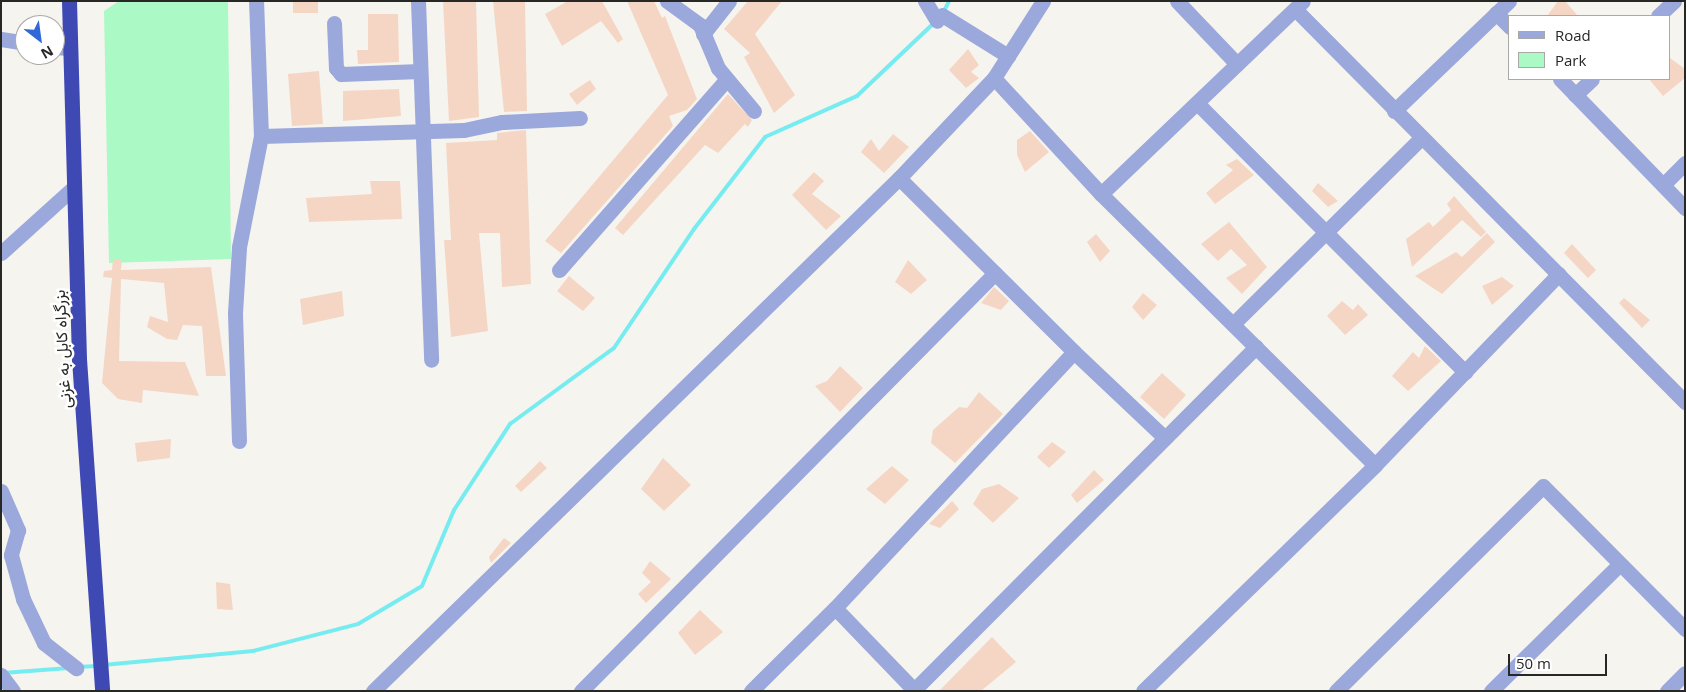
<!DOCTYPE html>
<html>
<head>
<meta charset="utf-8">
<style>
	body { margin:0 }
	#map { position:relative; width:1686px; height:692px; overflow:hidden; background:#f6f4ef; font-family:"Open Sans",Vazirmatn,sans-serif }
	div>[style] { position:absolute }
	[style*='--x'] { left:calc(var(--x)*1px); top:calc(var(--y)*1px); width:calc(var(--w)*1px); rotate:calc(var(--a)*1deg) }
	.green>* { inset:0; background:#abf9c4 }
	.stream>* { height:4px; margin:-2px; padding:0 2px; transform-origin:2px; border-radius:2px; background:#77ecf0 }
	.building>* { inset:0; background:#f5d6c4 }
	.minor>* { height:15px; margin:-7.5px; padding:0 7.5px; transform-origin:7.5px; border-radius:7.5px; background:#9ba8db }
	.highway>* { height:15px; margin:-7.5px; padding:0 7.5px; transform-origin:7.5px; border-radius:7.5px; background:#3f49b3 }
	span { translate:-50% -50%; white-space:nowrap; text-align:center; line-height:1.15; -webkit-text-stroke:5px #fff; paint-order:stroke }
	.street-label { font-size:16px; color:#272725 }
	.frame { position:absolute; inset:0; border:2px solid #272725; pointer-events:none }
	.legend { position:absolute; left:1508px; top:15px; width:162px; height:65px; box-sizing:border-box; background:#fff; border:1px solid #a9a9a8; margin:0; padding:6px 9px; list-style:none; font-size:15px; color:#272725 }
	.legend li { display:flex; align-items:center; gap:10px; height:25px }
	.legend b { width:25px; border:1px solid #a9a9a8 }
	.north { position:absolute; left:15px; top:15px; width:50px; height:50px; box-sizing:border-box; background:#fff; border:1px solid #a9a9a8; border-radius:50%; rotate:150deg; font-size:14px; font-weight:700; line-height:20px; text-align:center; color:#272725 }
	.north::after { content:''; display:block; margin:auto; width:18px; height:22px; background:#3069d7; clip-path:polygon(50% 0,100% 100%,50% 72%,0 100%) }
	.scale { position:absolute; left:1508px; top:654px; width:99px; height:22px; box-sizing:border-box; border:2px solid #272725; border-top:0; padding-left:6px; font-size:15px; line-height:18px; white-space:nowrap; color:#272725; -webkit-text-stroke:4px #fff; paint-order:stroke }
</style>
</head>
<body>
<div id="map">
	<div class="green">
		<i style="clip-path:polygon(119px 1px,228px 1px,231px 259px,109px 263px,104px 11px)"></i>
	</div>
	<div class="stream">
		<i style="--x:943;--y:13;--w:13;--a:-63"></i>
		<i style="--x:103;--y:665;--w:151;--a:-5.3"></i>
		<i style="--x:253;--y:651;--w:108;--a:-14.4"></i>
		<i style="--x:358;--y:624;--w:74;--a:-30.7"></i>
		<i style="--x:422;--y:586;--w:82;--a:-67.2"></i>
		<i style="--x:454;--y:510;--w:103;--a:-56.9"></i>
		<i style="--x:510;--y:424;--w:129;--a:-36.2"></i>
		<i style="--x:614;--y:348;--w:143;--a:-56.1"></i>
		<i style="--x:694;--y:229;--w:116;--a:-52.3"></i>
		<i style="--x:765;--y:137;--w:101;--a:-24"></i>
		<i style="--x:857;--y:96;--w:106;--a:-43.5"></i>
		<i style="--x:78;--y:667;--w:18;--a:-3"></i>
		<i style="--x:3;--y:673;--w:66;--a:-4.3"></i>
	</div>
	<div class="building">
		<i style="clip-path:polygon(293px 1px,318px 1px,318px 13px,293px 13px)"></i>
		<i style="clip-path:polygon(443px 1px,476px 1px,479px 117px,449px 121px)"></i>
		<i style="clip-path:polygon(493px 1px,525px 1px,527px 111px,504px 112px)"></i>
		<i style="clip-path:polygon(568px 1px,602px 1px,623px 39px,618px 43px,601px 21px,562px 46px,545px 14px)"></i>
		<i style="clip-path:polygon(627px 1px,654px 1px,662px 18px,665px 16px,697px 99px,687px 110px,669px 116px,673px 126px,561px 253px,545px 241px,668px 95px)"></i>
		<i style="clip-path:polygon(748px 1px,782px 1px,755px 34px,795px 95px,774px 113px,744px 57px,750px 53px,724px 29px)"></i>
		<i style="clip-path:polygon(1558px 1px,1565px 1px,1578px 16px,1547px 16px)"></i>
		<i style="clip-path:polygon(368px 14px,398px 14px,399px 62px,358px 64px,357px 50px,368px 50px)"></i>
		<i style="clip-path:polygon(968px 49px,979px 65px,971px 72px,979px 78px,966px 88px,949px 70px)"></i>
		<i style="clip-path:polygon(1670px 58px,1685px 69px,1685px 78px,1663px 96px,1649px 79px,1670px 79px)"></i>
		<i style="clip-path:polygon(319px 71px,323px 124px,292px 126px,288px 74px)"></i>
		<i style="clip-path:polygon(590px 80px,596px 89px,577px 105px,569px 94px)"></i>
		<i style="clip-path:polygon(399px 89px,401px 116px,343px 121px,343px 91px)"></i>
		<i style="clip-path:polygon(728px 94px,752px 120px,748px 127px,745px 124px,718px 153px,705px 145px,623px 235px,615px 228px)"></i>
		<i style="clip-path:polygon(526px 130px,531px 284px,502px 287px,500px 233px,479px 233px,488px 331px,451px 337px,444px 240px,451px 240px,446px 143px,497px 140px,497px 133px)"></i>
		<i style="clip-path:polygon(1030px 131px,1049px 152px,1025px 172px,1017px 155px,1017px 140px)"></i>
		<i style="clip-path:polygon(893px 134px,909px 147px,884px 173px,861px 152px,871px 139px,879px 151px)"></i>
		<i style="clip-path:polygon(1237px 159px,1254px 175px,1215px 204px,1206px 193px,1233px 170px,1226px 165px)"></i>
		<i style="clip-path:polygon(814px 172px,824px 181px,812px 194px,841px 216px,826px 230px,792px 195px)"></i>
		<i style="clip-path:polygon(370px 181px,400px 181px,402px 219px,309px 222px,306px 198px,372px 194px)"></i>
		<i style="clip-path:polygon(1318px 183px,1338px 201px,1328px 207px,1312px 191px)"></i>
		<i style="clip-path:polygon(1454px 196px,1486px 232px,1481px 237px,1462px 220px,1412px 267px,1406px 239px,1429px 222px,1433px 227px,1451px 210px,1447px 204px)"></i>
		<i style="clip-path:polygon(1229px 222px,1267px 267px,1242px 294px,1226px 278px,1247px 265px,1231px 249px,1218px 261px,1201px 244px)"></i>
		<i style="clip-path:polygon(1487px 233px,1495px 242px,1442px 294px,1415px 276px,1456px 252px,1462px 257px)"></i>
		<i style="clip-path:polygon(1096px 234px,1110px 251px,1100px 262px,1087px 242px)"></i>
		<i style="clip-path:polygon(1572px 244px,1596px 270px,1588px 278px,1564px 253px)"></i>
		<i style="clip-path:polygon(113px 259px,122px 260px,121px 270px,211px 267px,226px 376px,206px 376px,202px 326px,183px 325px,177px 340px,167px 339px,147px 327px,150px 316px,168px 322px,164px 283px,121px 279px,119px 361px,185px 362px,199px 396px,143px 390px,142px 403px,118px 399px,102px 383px,112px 278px,103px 277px,104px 271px,112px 270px)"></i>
		<i style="clip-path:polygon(908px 260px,927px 280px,911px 294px,895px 282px)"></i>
		<i style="clip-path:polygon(569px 276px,595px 298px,583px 311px,557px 291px)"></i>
		<i style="clip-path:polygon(1502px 277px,1514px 286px,1492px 305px,1482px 286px)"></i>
		<i style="clip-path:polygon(994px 287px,1009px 301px,1001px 310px,981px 303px)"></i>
		<i style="clip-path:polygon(342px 291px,344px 316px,303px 325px,300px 299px)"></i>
		<i style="clip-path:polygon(1143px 293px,1157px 305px,1143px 320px,1132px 307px)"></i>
		<i style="clip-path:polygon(1624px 298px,1650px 320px,1642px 328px,1619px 303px)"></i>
		<i style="clip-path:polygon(1342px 301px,1353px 310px,1358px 304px,1368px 315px,1345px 335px,1327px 316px)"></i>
		<i style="clip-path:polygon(1425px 346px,1441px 361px,1408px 391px,1392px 376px,1413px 352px,1419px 358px)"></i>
		<i style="clip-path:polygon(840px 366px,863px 388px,840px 412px,815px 386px,827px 381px)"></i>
		<i style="clip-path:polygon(1162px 373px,1186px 395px,1164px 419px,1140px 397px)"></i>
		<i style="clip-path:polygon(979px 392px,1003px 414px,955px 463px,931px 443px,933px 430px,959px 407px,967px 408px)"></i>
		<i style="clip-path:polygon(171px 439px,170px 458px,137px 462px,135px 443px)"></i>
		<i style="clip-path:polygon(1052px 442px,1066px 452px,1049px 468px,1037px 457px)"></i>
		<i style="clip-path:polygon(663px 458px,691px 485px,664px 511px,641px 489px)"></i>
		<i style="clip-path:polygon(540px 461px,547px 468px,521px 492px,515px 486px)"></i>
		<i style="clip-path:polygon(892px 466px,909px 480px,885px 504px,866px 489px)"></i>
		<i style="clip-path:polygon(1094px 470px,1104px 480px,1077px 503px,1071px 495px)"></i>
		<i style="clip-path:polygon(999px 484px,1019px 498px,993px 523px,973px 504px,982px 489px)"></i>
		<i style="clip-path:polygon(952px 501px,959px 509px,940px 528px,929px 524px)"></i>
		<i style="clip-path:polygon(504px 538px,511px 543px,491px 563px,489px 557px)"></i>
		<i style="clip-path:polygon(650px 561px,671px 579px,646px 603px,638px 594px,651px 582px,642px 573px)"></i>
		<i style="clip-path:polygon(216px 582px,230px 584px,233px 610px,217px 609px)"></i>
		<i style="clip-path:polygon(700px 610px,723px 632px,695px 655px,678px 633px)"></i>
		<i style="clip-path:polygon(992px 637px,1016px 662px,981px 691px,939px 691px)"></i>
	</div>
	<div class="minor">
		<i style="--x:418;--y:1;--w:359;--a:87.9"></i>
		<i style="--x:667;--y:1;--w:41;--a:36"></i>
		<i style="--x:700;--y:25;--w:47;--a:67.3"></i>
		<i style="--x:718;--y:68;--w:56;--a:50.1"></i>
		<i style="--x:925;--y:1;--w:23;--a:59"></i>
		<i style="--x:1043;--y:1;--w:91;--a:122.5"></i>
		<i style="--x:994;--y:78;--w:138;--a:133.5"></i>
		<i style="--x:899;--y:178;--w:247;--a:44.8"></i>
		<i style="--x:1177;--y:1;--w:87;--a:46.4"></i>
		<i style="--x:1295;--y:9;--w:554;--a:45.22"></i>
		<i style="--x:1496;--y:13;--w:20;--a:45"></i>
		<i style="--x:942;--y:15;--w:78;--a:31.8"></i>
		<i style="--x:1658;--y:16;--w:22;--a:-43"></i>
		<i style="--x:334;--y:23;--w:45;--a:87.5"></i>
		<i style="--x:336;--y:68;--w:8;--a:50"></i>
		<i style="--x:341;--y:74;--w:79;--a:-2.2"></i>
		<i style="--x:703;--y:34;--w:42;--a:-51.8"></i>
		<i style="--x:1;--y:39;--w:24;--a:9"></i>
		<i style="--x:55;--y:47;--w:13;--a:4"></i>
		<i style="--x:994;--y:78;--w:158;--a:47.3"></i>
		<i style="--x:1101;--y:194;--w:385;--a:44.7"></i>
		<i style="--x:1560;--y:79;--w:180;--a:45.9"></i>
		<i style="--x:1575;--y:95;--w:23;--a:-43"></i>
		<i style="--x:1197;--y:103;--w:380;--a:45.1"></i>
		<i style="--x:1394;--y:111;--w:159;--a:-43.7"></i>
		<i style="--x:261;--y:136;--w:203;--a:-1.7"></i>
		<i style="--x:464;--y:130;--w:39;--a:-12"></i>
		<i style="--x:502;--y:122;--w:78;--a:-2.9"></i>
		<i style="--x:1663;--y:185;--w:31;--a:-45"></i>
		<i style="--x:1101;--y:194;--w:279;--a:-43.7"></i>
		<i style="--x:1;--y:253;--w:97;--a:-42.1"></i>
		<i style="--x:559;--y:270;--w:254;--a:-48.7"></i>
		<i style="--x:1233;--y:324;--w:264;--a:-44.7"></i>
		<i style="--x:239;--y:441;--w:128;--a:-91.8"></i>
		<i style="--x:235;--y:313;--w:66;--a:-86.5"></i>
		<i style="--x:239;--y:247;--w:113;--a:-78.8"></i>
		<i style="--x:261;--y:136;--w:135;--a:-92.1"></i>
		<i style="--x:1;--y:491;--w:43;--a:66.4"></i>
		<i style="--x:18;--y:530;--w:26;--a:106"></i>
		<i style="--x:11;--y:555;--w:46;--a:74.7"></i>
		<i style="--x:23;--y:599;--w:49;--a:64.5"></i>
		<i style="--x:44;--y:643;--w:41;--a:38"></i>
		<i style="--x:1;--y:675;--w:20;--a:53"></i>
		<i style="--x:373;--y:691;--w:735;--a:-44.28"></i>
		<i style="--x:581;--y:691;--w:588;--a:-45.28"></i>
		<i style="--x:751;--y:691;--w:118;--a:-44.7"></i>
		<i style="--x:913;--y:691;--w:486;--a:-45.1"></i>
		<i style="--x:915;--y:691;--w:115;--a:-133.9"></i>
		<i style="--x:835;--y:608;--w:350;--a:-47"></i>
		<i style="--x:1074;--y:352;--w:125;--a:43.4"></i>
		<i style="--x:1143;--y:691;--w:324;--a:-44.2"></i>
		<i style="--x:1375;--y:465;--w:265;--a:-46.1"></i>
		<i style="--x:1336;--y:691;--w:291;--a:-44.7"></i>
		<i style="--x:1543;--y:486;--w:202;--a:45.2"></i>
		<i style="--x:1491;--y:691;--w:181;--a:-44.6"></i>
		<i style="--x:1667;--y:691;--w:25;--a:-45"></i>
	</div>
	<div class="highway">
		<i style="--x:69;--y:1;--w:358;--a:88.4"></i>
		<i style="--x:79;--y:359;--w:333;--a:86"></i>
	</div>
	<div class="street-label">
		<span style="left:62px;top:349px;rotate:-93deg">بزرگراه کابل به غزنی</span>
	</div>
	<div class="frame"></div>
	<ul class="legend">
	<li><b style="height:6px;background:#9ba8db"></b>Road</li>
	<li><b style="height:14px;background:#abf9c4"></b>Park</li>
	</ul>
	<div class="north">N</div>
	<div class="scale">50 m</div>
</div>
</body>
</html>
